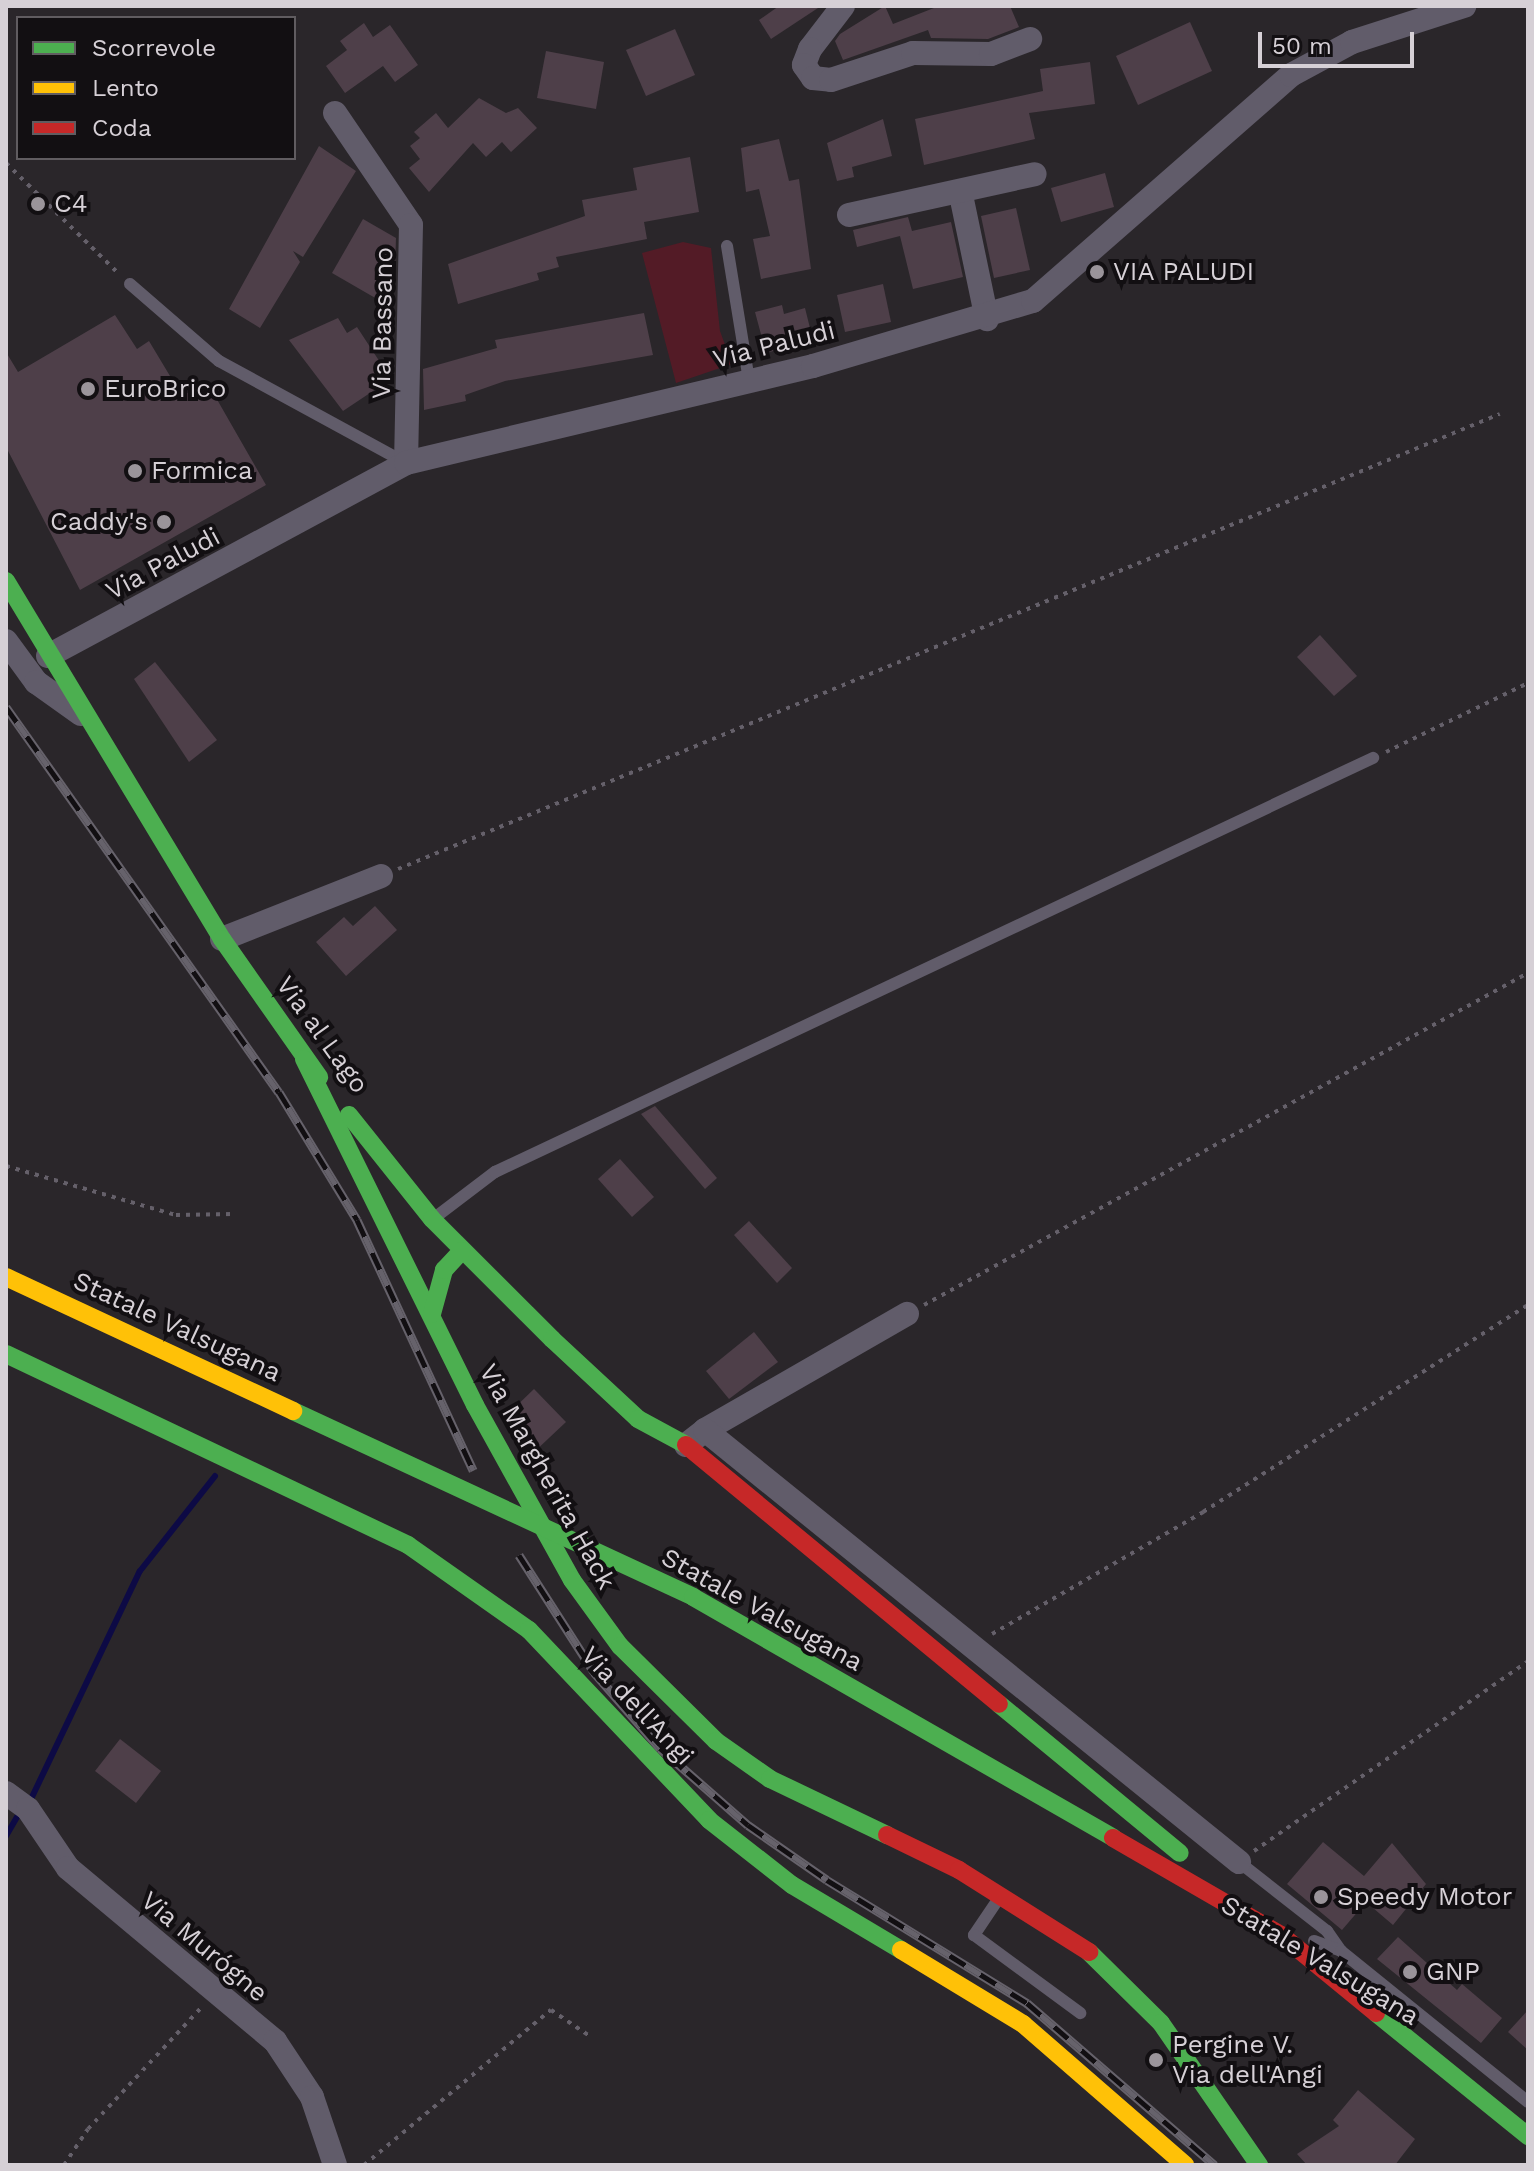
<!DOCTYPE html>
<html>
<head>
<meta charset="utf-8">
<style>
	body { margin:0 }
	#map { position:relative; width:1534px; height:2171px; overflow:hidden; background:#2a262a; font-family:"Work Sans",sans-serif }
	div>[style] { position:absolute }
	[style*='--x'] { left:calc(var(--x)*1px); top:calc(var(--y)*1px); width:calc(var(--w)*1px); rotate:calc(var(--a)*1deg) }
	.green>* { inset:0; background:#531b26 }
	.stream>* { height:6px; margin:-3px; padding:0 3px; transform-origin:3px; border-radius:3px; background:#0d0a45 }
	.building>* { inset:0; background:#4e3f49 }
	.path>* { height:4px; margin-top:-2px; transform-origin:0; background:repeating-linear-gradient(90deg,#65606a 0 4px,transparent 0 10px) }
	.lane>* { height:12px; margin:-6px; padding:0 6px; transform-origin:6px; border-radius:6px; background:#615c6a }
	.street>* { height:24px; margin:-12px; padding:0 12px; transform-origin:12px; border-radius:12px; background:#615c6a }
	.fast>* { height:18px; margin:-9px; padding:0 9px; transform-origin:9px; border-radius:9px; background:#4caf50 }
	.slow>* { height:18px; margin:-9px; padding:0 9px; transform-origin:9px; border-radius:9px; background:#ffc107 }
	.jam>* { height:18px; margin:-9px; padding:0 9px; transform-origin:9px; border-radius:9px; background:#c62828 }
	.rail>* { height:9px; margin-top:-4.5px; transform-origin:0; background:repeating-linear-gradient(90deg,#120f12 0 18px,#66626b 0 36px); box-sizing:border-box; border-block:2px solid #66626b }
	.dots>* { width:22px; height:22px; translate:-50% -50%; box-sizing:border-box; border:4px solid #120f12; border-radius:50% }
	span { translate:-50% -50%; white-space:nowrap; text-align:center; line-height:1.15; -webkit-text-stroke:8px #120f12; paint-order:stroke }
	.poi-label { font-size:26px; color:#d6d0d6 }
	.left { translate:0 -50%; text-align:left }
	.right { translate:-100% -50%; text-align:right }
	.street-label { font-size:26px; color:#d6d0d6 }
	.frame { position:absolute; inset:0; border:8px solid #d6d0d6; pointer-events:none }
	.legend { position:absolute; left:16px; top:16px; width:280px; height:144px; box-sizing:border-box; background:#120f12; border:2px solid #605c60; margin:0; padding:10px 14px; list-style:none; font-size:24px; color:#d6d0d6 }
	.legend li { display:flex; align-items:center; gap:16px; height:40px }
	.legend b { width:40px; border:2px solid #605c60 }
	.scale { position:absolute; left:1258px; top:32px; width:156px; height:36px; box-sizing:border-box; border:4px solid #d6d0d6; border-top:0; padding-left:10px; font-size:24px; line-height:28px; white-space:nowrap; color:#d6d0d6; -webkit-text-stroke:6px #120f12; paint-order:stroke }
</style>
</head>
<body>
<div id="map">
	<div class="green">
		<i style="clip-path:polygon(683px 242px,711px 248px,720px 331px,732px 364px,676px 383px,642px 253px)"></i>
	</div>
	<div class="stream">
		<i style="--x:32;--y:1797;--w:250;--a:-64.5"></i>
		<i style="--x:140;--y:1571;--w:121;--a:-51.7"></i>
		<i style="--x:6;--y:1836;--w:22;--a:-60"></i>
	</div>
	<div class="building">
		<i style="clip-path:polygon(779px 6px,821px 6px,771px 39px,759px 20px)"></i>
		<i style="clip-path:polygon(885px 6px,893px 24px,939px 6px,1010px 6px,1019px 27px,988px 39px,931px 38px,928px 30px,843px 60px,835px 41px,840px 34px)"></i>
		<i style="clip-path:polygon(1190px 22px,1212px 71px,1138px 105px,1116px 56px)"></i>
		<i style="clip-path:polygon(364px 23px,373px 37px,390px 25px,418px 65px,395px 82px,383px 66px,345px 93px,326px 66px,347px 50px,340px 41px)"></i>
		<i style="clip-path:polygon(675px 29px,695px 75px,646px 96px,626px 50px)"></i>
		<i style="clip-path:polygon(546px 51px,604px 62px,596px 109px,537px 98px)"></i>
		<i style="clip-path:polygon(1090px 62px,1095px 104px,1029px 113px,1035px 139px,924px 165px,915px 119px,1043px 91px,1040px 69px)"></i>
		<i style="clip-path:polygon(479px 98px,506px 113px,518px 108px,537px 128px,511px 152px,502px 142px,486px 157px,473px 143px,429px 192px,409px 168px,420px 159px,410px 146px,420px 138px,414px 132px,436px 113px,448px 128px)"></i>
		<i style="clip-path:polygon(883px 119px,892px 156px,852px 167px,854px 177px,837px 181px,827px 143px)"></i>
		<i style="clip-path:polygon(779px 139px,789px 181px,799px 179px,811px 269px,761px 279px,753px 239px,770px 236px,759px 189px,746px 192px,741px 148px)"></i>
		<i style="clip-path:polygon(319px 146px,356px 171px,303px 257px,293px 251px,300px 262px,260px 328px,229px 309px)"></i>
		<i style="clip-path:polygon(690px 157px,699px 212px,644px 222px,647px 239px,556px 257px,559px 267px,537px 273px,539px 280px,458px 304px,448px 264px,585px 216px,582px 200px,637px 190px,633px 168px)"></i>
		<i style="clip-path:polygon(1105px 173px,1114px 207px,1061px 222px,1051px 188px)"></i>
		<i style="clip-path:polygon(1016px 208px,1030px 270px,994px 278px,981px 216px)"></i>
		<i style="clip-path:polygon(908px 217px,912px 231px,951px 222px,963px 277px,913px 289px,900px 236px,857px 247px,853px 230px)"></i>
		<i style="clip-path:polygon(363px 219px,396px 238px,395px 267px,377px 299px,332px 273px)"></i>
		<i style="clip-path:polygon(883px 284px,891px 322px,845px 332px,837px 295px)"></i>
		<i style="clip-path:polygon(782px 305px,784px 314px,805px 308px,813px 340px,766px 353px,755px 312px)"></i>
		<i style="clip-path:polygon(644px 313px,653px 355px,505px 381px,465px 395px,466px 401px,424px 410px,423px 369px,497px 348px,495px 340px)"></i>
		<i style="clip-path:polygon(115px 315px,137px 349px,149px 341px,182px 396px,207px 382px,266px 485px,80px 590px,6px 447px,6px 352px,18px 372px)"></i>
		<i style="clip-path:polygon(338px 318px,347px 333px,357px 327px,391px 379px,343px 411px,289px 340px)"></i>
		<i style="clip-path:polygon(1320px 635px,1357px 676px,1334px 696px,1297px 657px)"></i>
		<i style="clip-path:polygon(155px 662px,217px 740px,189px 762px,134px 679px)"></i>
		<i style="clip-path:polygon(375px 906px,397px 930px,346px 976px,316px 942px,344px 917px,353px 926px)"></i>
		<i style="clip-path:polygon(655px 1106px,717px 1178px,705px 1189px,641px 1114px)"></i>
		<i style="clip-path:polygon(620px 1159px,654px 1197px,632px 1217px,598px 1179px)"></i>
		<i style="clip-path:polygon(749px 1221px,792px 1268px,777px 1283px,734px 1235px)"></i>
		<i style="clip-path:polygon(754px 1332px,778px 1362px,729px 1399px,706px 1371px)"></i>
		<i style="clip-path:polygon(534px 1389px,566px 1422px,532px 1454px,508px 1414px)"></i>
		<i style="clip-path:polygon(120px 1739px,161px 1771px,136px 1803px,95px 1771px)"></i>
		<i style="clip-path:polygon(1323px 1842px,1364px 1876px,1392px 1843px,1426px 1884px,1393px 1925px,1366px 1902px,1342px 1930px,1287px 1884px)"></i>
		<i style="clip-path:polygon(1398px 1937px,1457px 1990px,1462px 1984px,1502px 2018px,1481px 2043px,1377px 1959px)"></i>
		<i style="clip-path:polygon(1528px 2010px,1528px 2050px,1508px 2032px)"></i>
		<i style="clip-path:polygon(1358px 2090px,1415px 2139px,1395px 2165px,1307px 2165px,1297px 2154px,1339px 2126px,1333px 2120px)"></i>
	</div>
	<div class="path">
		<i style="--x:6;--y:163;--w:157;--a:44.5"></i>
		<i style="--x:1386;--y:752;--w:158;--a:-25.9"></i>
		<i style="--x:398;--y:869;--w:1192;--a:-22.44"></i>
		<i style="--x:6;--y:1166;--w:177;--a:16.1"></i>
		<i style="--x:176;--y:1215;--w:57;--a:-1"></i>
		<i style="--x:924;--y:1305;--w:689;--a:-28.8"></i>
		<i style="--x:992;--y:1634;--w:244;--a:-30"></i>
		<i style="--x:1203;--y:1512;--w:385;--a:-32.5"></i>
		<i style="--x:1254;--y:1851;--w:333;--a:-34.7"></i>
		<i style="--x:64;--y:2165;--w:43;--a:-56.3"></i>
		<i style="--x:88;--y:2129;--w:166;--a:-47"></i>
		<i style="--x:364;--y:2165;--w:243;--a:-39.7"></i>
		<i style="--x:551;--y:2010;--w:45;--a:34"></i>
	</div>
	<div class="lane">
		<i style="--x:727;--y:246;--w:137;--a:80.7"></i>
		<i style="--x:130;--y:284;--w:118;--a:40.9"></i>
		<i style="--x:219;--y:361;--w:213;--a:28.6"></i>
		<i style="--x:433;--y:1219;--w:78;--a:-37.2"></i>
		<i style="--x:495;--y:1172;--w:971;--a:-25.25"></i>
		<i style="--x:1239;--y:1862;--w:112;--a:38.1"></i>
		<i style="--x:1327;--y:1931;--w:24;--a:55"></i>
		<i style="--x:999;--y:1898;--w:45;--a:124"></i>
		<i style="--x:974;--y:1935;--w:132;--a:36.3"></i>
		<i style="--x:1314;--y:1941;--w:29;--a:20"></i>
		<i style="--x:1341;--y:1951;--w:240;--a:38.9"></i>
	</div>
	<div class="street">
		<i style="--x:843;--y:6;--w:54;--a:127.5"></i>
		<i style="--x:810;--y:49;--w:17;--a:111"></i>
		<i style="--x:804;--y:65;--w:16;--a:55"></i>
		<i style="--x:813;--y:78;--w:18;--a:6"></i>
		<i style="--x:831;--y:80;--w:86;--a:-18.2"></i>
		<i style="--x:913;--y:53;--w:78;--a:0.7"></i>
		<i style="--x:991;--y:54;--w:42;--a:-21"></i>
		<i style="--x:335;--y:113;--w:135;--a:55.8"></i>
		<i style="--x:411;--y:225;--w:238;--a:91.2"></i>
		<i style="--x:961;--y:195;--w:127;--a:78.2"></i>
		<i style="--x:849;--y:215;--w:190;--a:-12.4"></i>
		<i style="--x:6;--y:641;--w:51;--a:53.8"></i>
		<i style="--x:36;--y:682;--w:55;--a:35.4"></i>
		<i style="--x:48;--y:656;--w:407;--a:-28.3"></i>
		<i style="--x:406;--y:463;--w:418;--a:-13.4"></i>
		<i style="--x:813;--y:366;--w:229;--a:-16.5"></i>
		<i style="--x:1033;--y:301;--w:343;--a:-41.2"></i>
		<i style="--x:1291;--y:75;--w:69;--a:-28.4"></i>
		<i style="--x:1352;--y:42;--w:118;--a:-17.8"></i>
		<i style="--x:222;--y:939;--w:171;--a:-21.6"></i>
		<i style="--x:705;--y:1430;--w:233;--a:-29.9"></i>
		<i style="--x:686;--y:1445;--w:24;--a:-38"></i>
		<i style="--x:705;--y:1430;--w:687;--a:38.97"></i>
		<i style="--x:6;--y:1793;--w:27;--a:36"></i>
		<i style="--x:28;--y:1809;--w:71;--a:55.9"></i>
		<i style="--x:68;--y:1868;--w:270;--a:39.9"></i>
		<i style="--x:275;--y:2041;--w:67;--a:56.5"></i>
		<i style="--x:312;--y:2097;--w:72;--a:71.3"></i>
	</div>
	<div class="fast">
		<i style="--x:6;--y:581;--w:418;--a:58.9"></i>
		<i style="--x:222;--y:939;--w:169;--a:54.9"></i>
		<i style="--x:304;--y:1059;--w:386;--a:63.7"></i>
		<i style="--x:475;--y:1405;--w:200;--a:61"></i>
		<i style="--x:572;--y:1580;--w:82;--a:54"></i>
		<i style="--x:620;--y:1646;--w:135;--a:44.7"></i>
		<i style="--x:716;--y:1741;--w:66;--a:35.1"></i>
		<i style="--x:770;--y:1779;--w:130;--a:25.6"></i>
		<i style="--x:349;--y:1115;--w:133;--a:51.4"></i>
		<i style="--x:432;--y:1219;--w:170;--a:45"></i>
		<i style="--x:552;--y:1339;--w:117;--a:42.9"></i>
		<i style="--x:638;--y:1419;--w:55;--a:28.4"></i>
		<i style="--x:432;--y:1314;--w:46;--a:-74.7"></i>
		<i style="--x:444;--y:1270;--w:26;--a:-47"></i>
		<i style="--x:6;--y:1354;--w:445;--a:25.4"></i>
		<i style="--x:408;--y:1545;--w:148;--a:35.1"></i>
		<i style="--x:529;--y:1630;--w:262;--a:46.5"></i>
		<i style="--x:709;--y:1820;--w:105;--a:38.1"></i>
		<i style="--x:792;--y:1885;--w:127;--a:30.8"></i>
		<i style="--x:293;--y:1411;--w:441;--a:24.9"></i>
		<i style="--x:693;--y:1597;--w:484;--a:29.8"></i>
		<i style="--x:999;--y:1704;--w:234;--a:39.5"></i>
		<i style="--x:1089;--y:1952;--w:101;--a:44.6"></i>
		<i style="--x:1161;--y:2023;--w:173;--a:55.4"></i>
		<i style="--x:1376;--y:2013;--w:196;--a:39"></i>
	</div>
	<div class="slow">
		<i style="--x:6;--y:1277;--w:317;--a:25"></i>
		<i style="--x:901;--y:1950;--w:143;--a:31.2"></i>
		<i style="--x:1023;--y:2024;--w:215;--a:41"></i>
	</div>
	<div class="jam">
		<i style="--x:686;--y:1445;--w:406;--a:39.6"></i>
		<i style="--x:887;--y:1835;--w:80;--a:25.9"></i>
		<i style="--x:959;--y:1870;--w:154;--a:32.2"></i>
		<i style="--x:1113;--y:1838;--w:194;--a:30"></i>
		<i style="--x:1281;--y:1935;--w:123;--a:39.4"></i>
	</div>
	<div class="rail">
		<i style="--x:6;--y:707;--w:472;--a:54.7"></i>
		<i style="--x:279;--y:1092;--w:150;--a:58.6"></i>
		<i style="--x:357;--y:1220;--w:276;--a:65.1"></i>
		<i style="--x:519;--y:1555;--w:139;--a:57.3"></i>
		<i style="--x:594;--y:1672;--w:101;--a:49"></i>
		<i style="--x:660;--y:1748;--w:117;--a:41.2"></i>
		<i style="--x:748;--y:1825;--w:96;--a:34.8"></i>
		<i style="--x:827;--y:1880;--w:235;--a:31.6"></i>
		<i style="--x:1027;--y:2003;--w:248;--a:40.8"></i>
	</div>
	<div class="dots">
		<i style="left:38px;top:204px;background:#9a949a"></i>
		<i style="left:1097px;top:272px;background:#9a949a"></i>
		<i style="left:88px;top:389px;background:#9a949a"></i>
		<i style="left:135px;top:471px;background:#9a949a"></i>
		<i style="left:164px;top:522px;background:#9a949a"></i>
		<i style="left:1321px;top:1897px;background:#9a949a"></i>
		<i style="left:1410px;top:1972px;background:#9a949a"></i>
		<i style="left:1156px;top:2060px;background:#9a949a"></i>
	</div>
	<div class="poi-label">
		<span class="left" style="left:54px;top:204px">C4</span>
		<span class="left" style="left:1113px;top:272px">VIA PALUDI</span>
		<span class="left" style="left:104px;top:389px">EuroBrico</span>
		<span class="left" style="left:151px;top:471px">Formica</span>
		<span class="right" style="left:148px;top:522px">Caddy's</span>
		<span class="left" style="left:1337px;top:1897px">Speedy Motor</span>
		<span class="left" style="left:1426px;top:1972px">GNP</span>
		<span class="left" style="left:1172px;top:2060px">Pergine V.<br>Via dell'Angi</span>
	</div>
	<div class="street-label">
		<span style="left:383px;top:323px;rotate:-89deg">Via Bassano</span>
		<span style="left:774px;top:345px;rotate:-14deg">Via Paludi</span>
		<span style="left:163px;top:564px;rotate:-28deg">Via Paludi</span>
		<span style="left:322px;top:1035px;rotate:54deg">Via al Lago</span>
		<span style="left:177px;top:1327px;rotate:25deg">Statale Valsugana</span>
		<span style="left:547px;top:1477px;rotate:61deg">Via Margherita Hack</span>
		<span style="left:762px;top:1610px;rotate:29deg">Statale Valsugana</span>
		<span style="left:637px;top:1706px;rotate:47deg">Via dell'Angi</span>
		<span style="left:204px;top:1947px;rotate:40deg">Via Murógne</span>
		<span style="left:1320px;top:1961px;rotate:31deg">Statale Valsugana</span>
	</div>
	<div class="frame"></div>
	<ul class="legend">
	<li><b style="height:10px;background:#4caf50"></b>Scorrevole</li>
	<li><b style="height:10px;background:#ffc107"></b>Lento</li>
	<li><b style="height:10px;background:#c62828"></b>Coda</li>
	</ul>
	<div class="scale">50 m</div>
</div>
</body>
</html>
